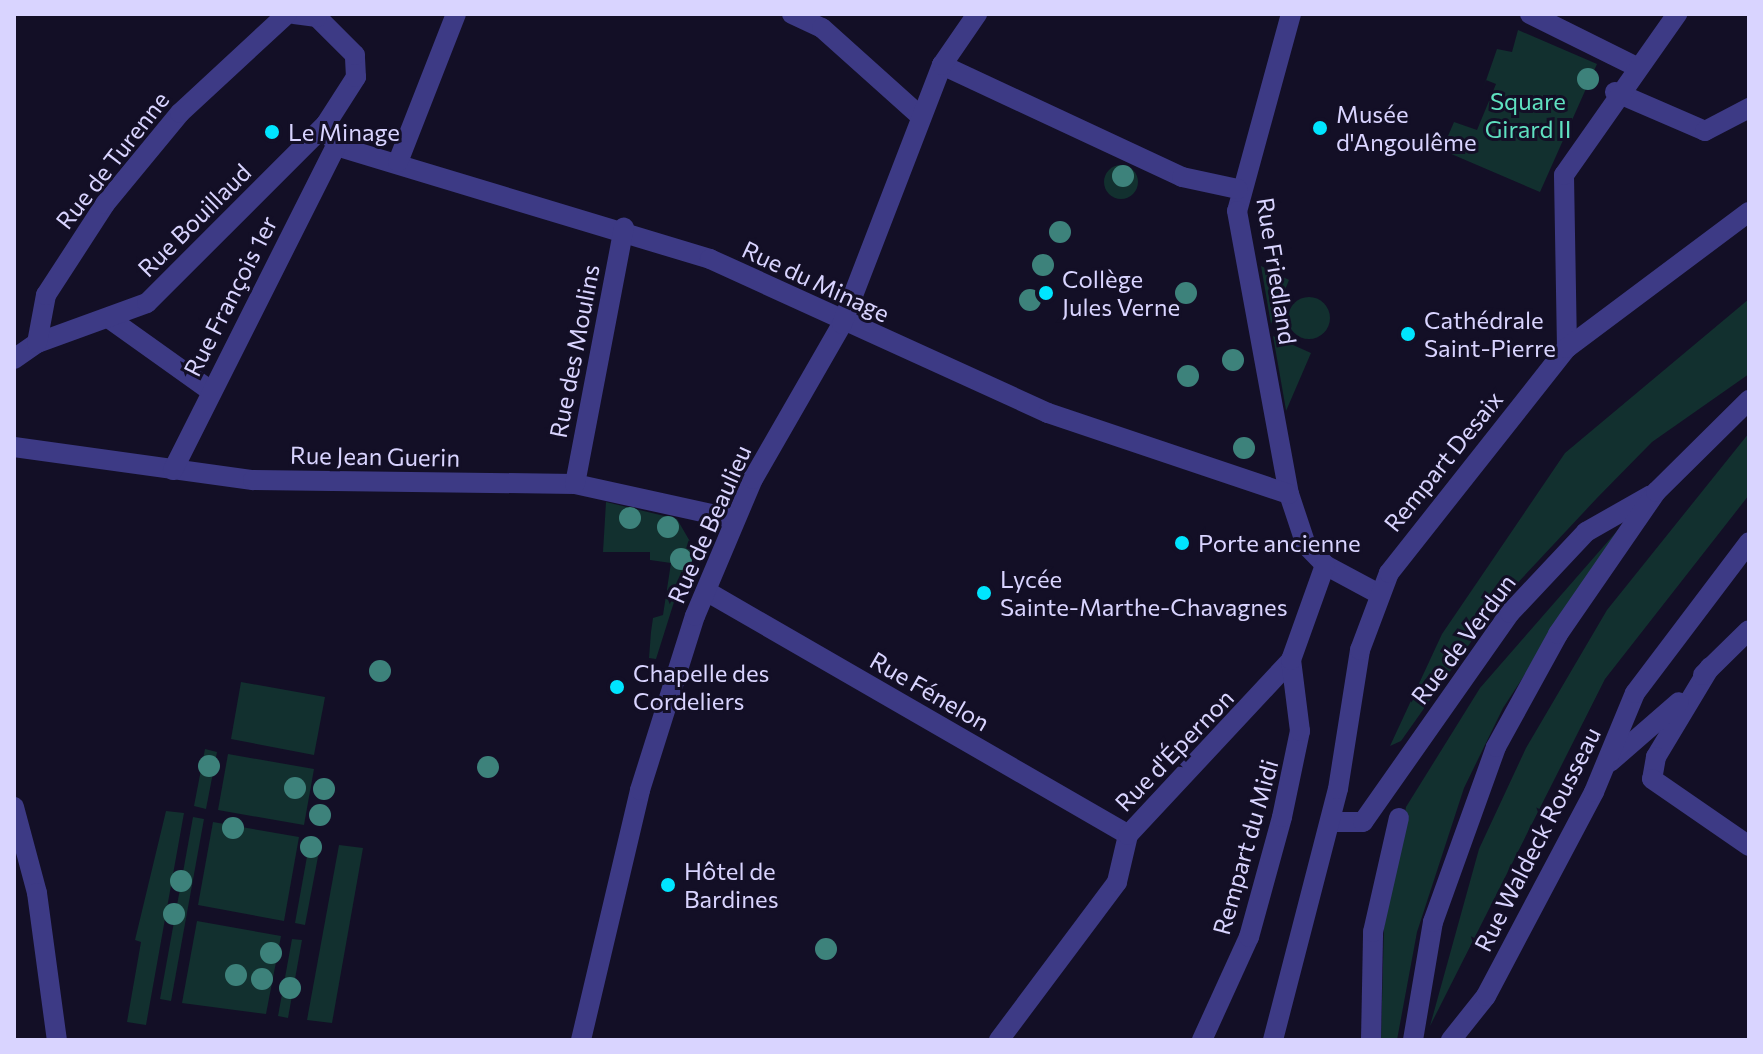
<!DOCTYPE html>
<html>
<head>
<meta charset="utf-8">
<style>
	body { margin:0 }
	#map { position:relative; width:1763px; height:1054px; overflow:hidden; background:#130f26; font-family:Commissioner,sans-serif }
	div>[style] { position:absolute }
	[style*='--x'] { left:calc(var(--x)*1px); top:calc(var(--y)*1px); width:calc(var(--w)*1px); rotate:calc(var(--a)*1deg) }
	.green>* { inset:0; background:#12302f }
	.round { border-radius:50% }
	.pedestrian>* { height:20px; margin:-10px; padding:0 10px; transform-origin:10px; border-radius:10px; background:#3d3a85 }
	.minor>* { height:20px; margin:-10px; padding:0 10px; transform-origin:10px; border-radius:10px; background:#3d3a85 }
	.tertiary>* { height:20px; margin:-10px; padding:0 10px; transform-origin:10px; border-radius:10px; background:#3d3a85 }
	.trees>* { width:22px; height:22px; margin:-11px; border-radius:50%; background:#3d827b }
	.dots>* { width:22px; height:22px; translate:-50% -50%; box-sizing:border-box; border:4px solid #130f26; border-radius:50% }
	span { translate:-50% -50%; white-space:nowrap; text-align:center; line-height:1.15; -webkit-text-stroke:6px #130f26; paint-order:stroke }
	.park-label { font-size:24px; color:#5fe0c0 }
	.poi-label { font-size:24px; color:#d9d4ff }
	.left { translate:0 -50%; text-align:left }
	.street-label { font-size:24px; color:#d9d4ff }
	.frame { position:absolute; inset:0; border:16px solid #d9d4ff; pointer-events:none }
</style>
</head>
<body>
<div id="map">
	<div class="green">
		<i style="clip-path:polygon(1518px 30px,1597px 64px,1540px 192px,1442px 150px,1454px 122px,1477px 130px,1496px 84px,1486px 80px,1482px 92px,1497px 49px,1512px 52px)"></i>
		<i class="round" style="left:1104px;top:165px;width:34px;height:34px"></i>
		<i style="clip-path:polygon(1261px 266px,1289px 280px,1271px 324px)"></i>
		<i class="round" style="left:1288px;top:297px;width:42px;height:42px"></i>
		<i style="clip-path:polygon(1749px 299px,1749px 374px,1652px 442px,1597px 498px,1497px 605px,1401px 741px,1390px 746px,1442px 634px,1565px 453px)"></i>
		<i style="clip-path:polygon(1273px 336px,1311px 353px,1286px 411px,1286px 410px)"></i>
		<i style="clip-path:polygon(1749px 433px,1749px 495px,1605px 679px,1430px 1026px,1479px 849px,1526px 748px,1607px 610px)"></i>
		<i style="clip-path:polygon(606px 502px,677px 519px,692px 545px,656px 659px,649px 658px,651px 632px,653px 618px,663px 615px,671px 563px,650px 560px,650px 552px,603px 552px)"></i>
		<i style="clip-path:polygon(1624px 523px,1503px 708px,1464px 788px,1417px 932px,1397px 1040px,1381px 1040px,1384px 927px,1406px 807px,1480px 688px)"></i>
		<i style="clip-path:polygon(241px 682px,325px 697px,314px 755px,231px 739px)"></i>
		<i style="clip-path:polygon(205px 749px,217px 752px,206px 809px,194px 806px)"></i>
		<i style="clip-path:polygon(228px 754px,314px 769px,304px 825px,218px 810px)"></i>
		<i style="clip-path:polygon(166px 811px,184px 813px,146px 1025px,127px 1022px,141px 942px,135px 940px)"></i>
		<i style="clip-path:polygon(193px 817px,204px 819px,171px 1001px,160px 999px)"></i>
		<i style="clip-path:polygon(213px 822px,299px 837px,284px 921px,198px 905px)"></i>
		<i style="clip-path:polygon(310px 840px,321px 841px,305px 925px,295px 923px)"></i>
		<i style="clip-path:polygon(339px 845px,363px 848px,332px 1023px,307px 1020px)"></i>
		<i style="clip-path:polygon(197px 921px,281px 936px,266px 1014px,182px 1003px)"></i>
		<i style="clip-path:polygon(292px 939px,302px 940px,288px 1018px,278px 1016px)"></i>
	</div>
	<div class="pedestrian">
		<i style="--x:1371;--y:1040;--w:108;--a:-88.9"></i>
		<i style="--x:1373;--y:932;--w:117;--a:-77.2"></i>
	</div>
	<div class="minor">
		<i style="--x:792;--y:14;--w:33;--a:25"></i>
		<i style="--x:822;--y:28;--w:132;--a:41.9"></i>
		<i style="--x:1291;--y:14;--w:204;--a:105.3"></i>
		<i style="--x:1237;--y:211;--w:288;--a:79.6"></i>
		<i style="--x:1289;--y:494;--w:54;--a:71.6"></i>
		<i style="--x:1306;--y:545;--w:28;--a:46"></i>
		<i style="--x:1325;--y:565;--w:61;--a:28.2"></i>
		<i style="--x:1530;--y:14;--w:119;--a:26.4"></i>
		<i style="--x:942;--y:65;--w:265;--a:25"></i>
		<i style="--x:1182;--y:177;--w:57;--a:12.1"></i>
		<i style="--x:1615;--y:92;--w:98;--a:23.4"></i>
		<i style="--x:1705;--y:131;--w:50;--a:-27.6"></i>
		<i style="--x:326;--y:124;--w:24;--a:66"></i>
		<i style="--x:336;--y:146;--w:391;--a:16.8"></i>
		<i style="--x:710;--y:259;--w:371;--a:24.5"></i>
		<i style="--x:1048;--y:413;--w:254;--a:18.6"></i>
		<i style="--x:398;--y:162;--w:159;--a:-68.6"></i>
		<i style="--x:110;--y:319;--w:124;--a:35.5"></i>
		<i style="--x:37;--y:343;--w:117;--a:-20"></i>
		<i style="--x:147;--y:303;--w:253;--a:-45"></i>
		<i style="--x:326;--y:124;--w:56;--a:-57.4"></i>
		<i style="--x:356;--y:77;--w:22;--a:-93"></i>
		<i style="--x:355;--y:55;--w:54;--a:-135"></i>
		<i style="--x:317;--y:17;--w:23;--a:-173"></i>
		<i style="--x:1567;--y:348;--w:173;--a:-91"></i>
		<i style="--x:1564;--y:175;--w:197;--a:-54.9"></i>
		<i style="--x:14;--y:359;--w:28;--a:-35"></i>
		<i style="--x:37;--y:343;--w:49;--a:-79.4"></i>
		<i style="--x:46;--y:295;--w:108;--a:-57"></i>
		<i style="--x:105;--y:204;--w:118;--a:-50.5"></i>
		<i style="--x:180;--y:113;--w:146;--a:-42.8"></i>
		<i style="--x:14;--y:447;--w:241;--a:7.9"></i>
		<i style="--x:253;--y:480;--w:322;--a:0.7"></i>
		<i style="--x:575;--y:484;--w:163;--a:12.4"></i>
		<i style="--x:173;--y:470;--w:363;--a:-63.3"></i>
		<i style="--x:575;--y:484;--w:261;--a:-79.2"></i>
		<i style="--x:706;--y:591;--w:487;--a:30"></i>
		<i style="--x:1710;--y:667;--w:105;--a:121"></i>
		<i style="--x:1656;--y:757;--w:22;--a:100"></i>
		<i style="--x:1652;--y:779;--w:118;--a:34.6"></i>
		<i style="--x:1703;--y:675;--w:64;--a:-44.4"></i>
		<i style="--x:1610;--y:762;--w:91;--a:-41"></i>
		<i style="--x:14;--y:807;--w:89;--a:75"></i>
		<i style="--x:37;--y:893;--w:148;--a:82.3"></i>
		<i style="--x:1330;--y:822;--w:33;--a:0"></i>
		<i style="--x:1363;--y:822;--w:256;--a:-54.9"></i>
		<i style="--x:1510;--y:613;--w:111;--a:-46.8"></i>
		<i style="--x:1586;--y:532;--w:73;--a:-29.7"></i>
		<i style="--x:581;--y:1040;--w:257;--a:-76.7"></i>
		<i style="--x:640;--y:790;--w:182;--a:-72.5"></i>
		<i style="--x:695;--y:616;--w:149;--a:-67.1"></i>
		<i style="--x:753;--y:479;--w:179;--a:-60.1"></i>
		<i style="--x:842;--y:324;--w:278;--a:-68.9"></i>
		<i style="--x:942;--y:65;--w:62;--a:-55.5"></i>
		<i style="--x:999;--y:1040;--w:197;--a:-53.2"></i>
		<i style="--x:1117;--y:882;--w:48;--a:-76.8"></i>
		<i style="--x:1128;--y:835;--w:239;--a:-47"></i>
		<i style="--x:1202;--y:1040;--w:113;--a:-65.5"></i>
		<i style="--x:1249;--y:937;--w:124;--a:-74.6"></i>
		<i style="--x:1282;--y:817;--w:88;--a:-78.2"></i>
		<i style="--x:1300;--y:731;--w:72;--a:-97.2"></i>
		<i style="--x:1291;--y:660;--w:101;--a:-70.3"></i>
		<i style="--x:1413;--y:1040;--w:120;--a:-80.4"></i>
		<i style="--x:1433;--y:922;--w:186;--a:-70.2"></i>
		<i style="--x:1496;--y:747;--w:129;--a:-61.2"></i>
		<i style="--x:1558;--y:634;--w:173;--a:-55.4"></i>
		<i style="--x:1656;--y:492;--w:131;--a:-44.7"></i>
		<i style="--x:1451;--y:1040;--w:56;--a:-51.5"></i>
		<i style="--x:1486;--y:996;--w:231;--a:-62.1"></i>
		<i style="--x:1594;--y:792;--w:107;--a:-67.5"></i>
		<i style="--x:1635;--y:693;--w:189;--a:-52.9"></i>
	</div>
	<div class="tertiary">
		<i style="--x:1273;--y:1040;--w:259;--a:-75.5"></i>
		<i style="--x:1338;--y:789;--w:141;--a:-81"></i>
		<i style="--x:1360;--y:650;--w:82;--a:-69.4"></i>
		<i style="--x:1389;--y:573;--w:287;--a:-51.7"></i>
		<i style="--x:1567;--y:348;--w:227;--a:-36.8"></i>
	</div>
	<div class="trees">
		<i style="left:1588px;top:79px"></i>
		<i style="left:1123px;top:176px"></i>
		<i style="left:1060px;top:232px"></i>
		<i style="left:1043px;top:265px"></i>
		<i style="left:1186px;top:293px"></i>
		<i style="left:1030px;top:300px"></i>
		<i style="left:1233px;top:360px"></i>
		<i style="left:1188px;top:376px"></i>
		<i style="left:1244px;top:448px"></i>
		<i style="left:630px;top:518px"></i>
		<i style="left:668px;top:527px"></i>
		<i style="left:681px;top:559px"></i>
		<i style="left:380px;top:671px"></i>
		<i style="left:209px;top:766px"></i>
		<i style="left:488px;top:767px"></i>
		<i style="left:295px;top:788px"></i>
		<i style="left:324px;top:789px"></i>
		<i style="left:320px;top:815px"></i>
		<i style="left:233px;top:828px"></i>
		<i style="left:311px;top:847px"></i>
		<i style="left:181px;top:881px"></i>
		<i style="left:174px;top:914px"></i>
		<i style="left:826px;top:949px"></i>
		<i style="left:271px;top:953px"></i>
		<i style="left:236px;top:975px"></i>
		<i style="left:262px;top:979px"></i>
		<i style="left:290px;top:988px"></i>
	</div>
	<div class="dots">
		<i style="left:1320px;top:128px;background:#00e5ff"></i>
		<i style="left:272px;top:132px;background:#00e5ff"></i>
		<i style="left:1046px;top:293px;background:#00e5ff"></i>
		<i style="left:1408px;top:334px;background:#00e5ff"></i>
		<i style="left:1182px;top:543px;background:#00e5ff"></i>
		<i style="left:984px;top:593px;background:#00e5ff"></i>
		<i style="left:617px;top:687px;background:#00e5ff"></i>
		<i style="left:668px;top:885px;background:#00e5ff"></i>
	</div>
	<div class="park-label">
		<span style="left:1528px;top:115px">Square<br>Girard II</span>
	</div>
	<div class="poi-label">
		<span class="left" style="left:1336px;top:128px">Musée<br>d'Angoulême</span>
		<span class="left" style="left:288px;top:132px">Le Minage</span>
		<span class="left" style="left:1062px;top:293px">Collège<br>Jules Verne</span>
		<span class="left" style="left:1424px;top:334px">Cathédrale<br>Saint-Pierre</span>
		<span class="left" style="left:1198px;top:543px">Porte ancienne</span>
		<span class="left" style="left:1000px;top:593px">Lycée<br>Sainte-Marthe-Chavagnes</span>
		<span class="left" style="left:633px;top:687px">Chapelle des<br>Cordeliers</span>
		<span class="left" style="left:684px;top:885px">Hôtel de<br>Bardines</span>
	</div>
	<div class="street-label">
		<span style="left:112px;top:160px;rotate:-52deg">Rue de Turenne</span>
		<span style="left:194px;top:220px;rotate:-45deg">Rue Bouillaud</span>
		<span style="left:1277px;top:271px;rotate:81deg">Rue Friedland</span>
		<span style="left:816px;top:281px;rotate:25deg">Rue du Minage</span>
		<span style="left:230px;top:296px;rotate:-63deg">Rue François 1er</span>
		<span style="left:574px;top:351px;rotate:-79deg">Rue des Moulins</span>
		<span style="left:375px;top:456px;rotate:1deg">Rue Jean Guerin</span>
		<span style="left:1443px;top:461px;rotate:-51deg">Rempart Desaix</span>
		<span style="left:709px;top:524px;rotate:-66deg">Rue de Beaulieu</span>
		<span style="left:1463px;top:639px;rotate:-53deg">Rue de Verdun</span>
		<span style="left:930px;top:691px;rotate:30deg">Rue Fénelon</span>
		<span style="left:1174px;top:750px;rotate:-46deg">Rue d'Épernon</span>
		<span style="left:1537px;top:839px;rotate:-63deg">Rue Waldeck Rousseau</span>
		<span style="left:1245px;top:847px;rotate:-74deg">Rempart du Midi</span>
	</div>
	<div class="frame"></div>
</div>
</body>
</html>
